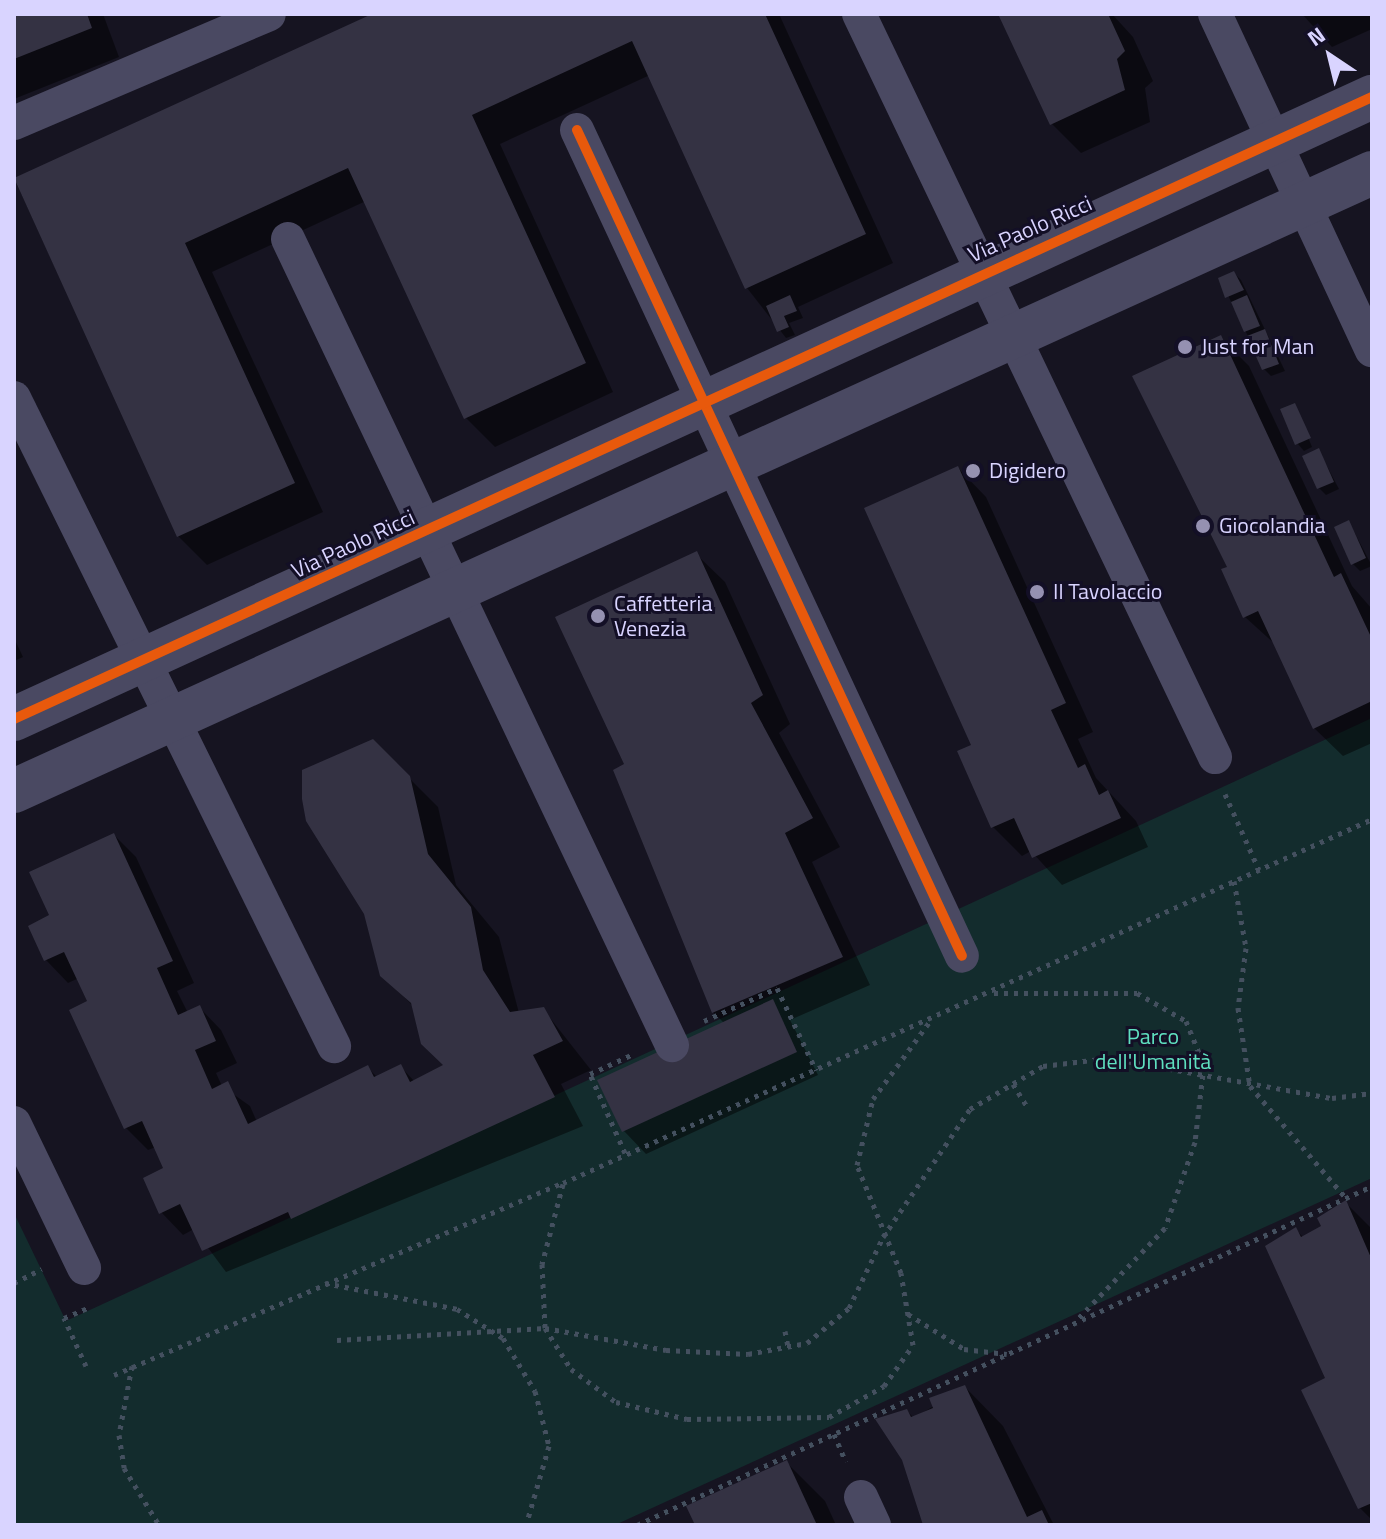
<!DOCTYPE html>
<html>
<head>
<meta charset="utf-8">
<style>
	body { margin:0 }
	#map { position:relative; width:1386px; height:1539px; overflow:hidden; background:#161421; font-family:"Titillium Web",sans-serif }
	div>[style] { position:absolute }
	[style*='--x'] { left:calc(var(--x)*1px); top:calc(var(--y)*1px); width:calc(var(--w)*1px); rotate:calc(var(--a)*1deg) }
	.green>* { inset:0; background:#132c2d }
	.shadow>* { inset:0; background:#0007 }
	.building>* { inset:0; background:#343243 }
	.path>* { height:5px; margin-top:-2.5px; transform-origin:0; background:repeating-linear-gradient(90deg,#44505f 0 4px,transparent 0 10px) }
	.minor>* { height:34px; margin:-17px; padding:0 17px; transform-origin:17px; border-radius:17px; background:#4a4962 }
	.tertiary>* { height:44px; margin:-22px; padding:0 22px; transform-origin:22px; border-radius:22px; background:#4a4962 }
	.cycleway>* { height:10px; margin:-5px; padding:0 5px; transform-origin:5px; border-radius:5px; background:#e8590c }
	.dots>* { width:22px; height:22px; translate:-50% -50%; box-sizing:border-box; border:4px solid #130f26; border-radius:50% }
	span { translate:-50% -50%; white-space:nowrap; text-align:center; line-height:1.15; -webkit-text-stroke:6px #130f26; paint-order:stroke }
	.street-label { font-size:22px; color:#d9d4ff }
	.poi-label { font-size:22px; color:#d9d4ff }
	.left { translate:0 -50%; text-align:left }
	.park-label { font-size:22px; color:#5fe0c0 }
	.frame { position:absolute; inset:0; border:16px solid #d9d4ff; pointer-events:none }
	.north { position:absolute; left:1290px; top:16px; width:80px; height:80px; -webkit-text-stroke:6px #130f26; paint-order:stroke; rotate:325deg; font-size:22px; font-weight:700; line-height:32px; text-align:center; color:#d9d4ff }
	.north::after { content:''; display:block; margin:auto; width:28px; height:36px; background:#d9d4ff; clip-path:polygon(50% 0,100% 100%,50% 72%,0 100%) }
</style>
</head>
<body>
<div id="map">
	<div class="green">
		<i style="clip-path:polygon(1372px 718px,1372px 1178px,615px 1525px,14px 1525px,14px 1213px,66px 1321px)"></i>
	</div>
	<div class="shadow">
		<i style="clip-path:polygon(14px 14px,103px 14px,119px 57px,14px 99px)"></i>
		<i style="clip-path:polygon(377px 14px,779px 14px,893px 263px,798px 307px,803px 318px,789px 323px,795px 335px,786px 338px,747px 288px,650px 75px,500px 144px,613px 392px,495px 447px,466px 418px,366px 201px,212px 272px,323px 512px,207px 565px,178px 536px,15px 180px)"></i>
		<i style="clip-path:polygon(1000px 14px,1112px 14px,1133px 37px,1153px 81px,1145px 88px,1150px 122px,1081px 153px,1052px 124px)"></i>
		<i style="clip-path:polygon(1302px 14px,1372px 14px,1372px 29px,1332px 47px)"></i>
		<i style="clip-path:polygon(1234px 273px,1241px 280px,1285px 371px,1271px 376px,1264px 369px,1220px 279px)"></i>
		<i style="clip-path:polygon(1220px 337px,1249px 366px,1352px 586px,1372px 609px,1372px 743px,1343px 756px,1314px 728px,1276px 645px,1245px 617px,1229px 568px)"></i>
		<i style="clip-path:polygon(1295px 405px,1312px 447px,1304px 451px,1297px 443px)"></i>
		<i style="clip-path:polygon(1319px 451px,1339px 489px,1326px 495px,1319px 488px)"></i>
		<i style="clip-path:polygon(958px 468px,986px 497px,1093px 732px,1078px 739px,1096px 778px,1136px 821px,1148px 847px,1062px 885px,1031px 851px,1022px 856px,993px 827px,974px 746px)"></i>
		<i style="clip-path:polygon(1349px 522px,1372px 566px,1360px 571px,1353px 564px)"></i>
		<i style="clip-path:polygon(696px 554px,725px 582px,790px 724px,779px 733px,840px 847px,812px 862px,870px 985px,790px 1020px,818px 1075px,646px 1154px,624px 1131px,600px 1081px,725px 1024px,713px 1012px,626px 764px)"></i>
		<i style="clip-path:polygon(14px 638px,23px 657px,14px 661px)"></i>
		<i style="clip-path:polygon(373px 742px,438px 807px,456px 885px,499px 937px,519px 1013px,543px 1009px,591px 1070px,561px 1084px,583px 1126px,226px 1272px,194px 1229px,183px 1235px,161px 1212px,166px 1169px,156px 1147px,148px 1150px,126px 1128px,90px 1002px,79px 978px,68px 983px,46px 960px,30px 926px,52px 916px,114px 835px,136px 857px,194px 983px,177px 991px,188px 1013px,199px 1007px,221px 1030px,237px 1063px,216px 1073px,222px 1086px,250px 1106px,257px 1122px,367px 1067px,377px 1077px,401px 1067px,415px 1082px,445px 1066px,413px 1006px,382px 974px)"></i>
		<i style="clip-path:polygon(1346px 1203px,1372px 1229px,1372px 1520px,1360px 1508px,1296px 1230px,1304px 1238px,1324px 1227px)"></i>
		<i style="clip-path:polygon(965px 1387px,1003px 1426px,1054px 1525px,925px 1525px,904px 1459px,907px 1411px,914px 1418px)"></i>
		<i style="clip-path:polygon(786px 1462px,825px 1501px,836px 1525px,698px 1525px)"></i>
	</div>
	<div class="building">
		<i style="clip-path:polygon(14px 14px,87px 14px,92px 28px,14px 59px)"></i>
		<i style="clip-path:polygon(372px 14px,765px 14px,866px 234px,745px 289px,632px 41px,472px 115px,586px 363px,464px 419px,348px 168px,185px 243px,295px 483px,177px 537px,14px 178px)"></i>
		<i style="clip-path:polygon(998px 14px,1108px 14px,1125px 51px,1117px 59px,1125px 90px,1050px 125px)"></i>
		<i style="clip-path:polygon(1234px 271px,1244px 290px,1225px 298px,1218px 278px)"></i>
		<i style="clip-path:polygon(790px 295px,797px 311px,784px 316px,789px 327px,777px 332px,766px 306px)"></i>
		<i style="clip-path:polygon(1247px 295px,1260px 326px,1244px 332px,1231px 302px)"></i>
		<i style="clip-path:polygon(1265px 329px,1279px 364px,1262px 370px,1247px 336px)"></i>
		<i style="clip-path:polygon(1221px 335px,1334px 577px,1341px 573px,1372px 639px,1372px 701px,1313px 729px,1258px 611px,1243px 618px,1221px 569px,1227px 567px,1132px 376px)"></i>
		<i style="clip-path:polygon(1295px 403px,1311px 438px,1295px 445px,1280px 409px)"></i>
		<i style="clip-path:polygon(1319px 448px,1334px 482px,1317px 489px,1302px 456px)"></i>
		<i style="clip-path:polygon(958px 466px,1066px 703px,1051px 710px,1078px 768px,1085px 764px,1099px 795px,1108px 790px,1121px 818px,1032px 858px,1014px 818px,991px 828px,957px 751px,971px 745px,864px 508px)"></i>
		<i style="clip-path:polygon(1349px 520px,1366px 558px,1351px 565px,1334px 527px)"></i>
		<i style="clip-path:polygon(697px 551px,763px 695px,751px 703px,813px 818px,785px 833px,843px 957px,712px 1013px,613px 770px,624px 764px,555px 617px)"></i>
		<i style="clip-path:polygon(373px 739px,410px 776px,428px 854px,471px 907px,483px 970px,510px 1012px,544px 1007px,563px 1041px,533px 1055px,555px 1097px,291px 1219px,288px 1212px,202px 1251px,180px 1204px,159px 1214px,143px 1178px,163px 1168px,142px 1121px,124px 1129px,69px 1010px,87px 1001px,64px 952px,44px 961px,28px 926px,49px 915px,29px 872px,114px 833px,173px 961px,157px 968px,178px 1015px,200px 1005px,216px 1041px,195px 1050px,212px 1089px,228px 1081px,248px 1124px,368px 1065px,374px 1077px,401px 1064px,410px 1082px,443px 1065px,421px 1044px,411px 1003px,380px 976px,364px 914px,306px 821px,302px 799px,302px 770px)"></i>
		<i style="clip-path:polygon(773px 999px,797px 1052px,622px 1132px,597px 1080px)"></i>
		<i style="clip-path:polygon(1346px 1200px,1372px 1260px,1372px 1503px,1358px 1509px,1301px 1390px,1325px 1378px,1265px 1246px,1296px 1227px,1301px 1237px,1321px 1226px,1317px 1218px)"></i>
		<i style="clip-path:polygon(965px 1385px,1027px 1517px,1042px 1510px,1049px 1525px,923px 1525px,902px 1460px,875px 1419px,907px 1409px,911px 1417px,933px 1408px,929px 1398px)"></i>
		<i style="clip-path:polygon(787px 1460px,817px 1525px,695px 1525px,686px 1506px)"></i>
	</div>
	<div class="path">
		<i style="--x:1225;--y:794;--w:83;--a:65.9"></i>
		<i style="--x:1234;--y:881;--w:68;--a:79.8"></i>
		<i style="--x:1246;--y:948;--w:61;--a:97.6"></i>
		<i style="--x:1238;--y:1008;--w:79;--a:81.3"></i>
		<i style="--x:1250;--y:1086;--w:148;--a:49.4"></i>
		<i style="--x:994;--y:993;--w:143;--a:0"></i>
		<i style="--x:1137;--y:993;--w:56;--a:29.7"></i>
		<i style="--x:1186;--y:1021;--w:48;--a:67.8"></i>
		<i style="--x:1204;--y:1065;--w:78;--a:96.7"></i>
		<i style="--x:1195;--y:1142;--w:91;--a:109.2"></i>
		<i style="--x:1165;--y:1228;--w:130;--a:133.8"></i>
		<i style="--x:704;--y:1021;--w:80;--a:-24.3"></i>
		<i style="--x:777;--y:988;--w:91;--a:64.6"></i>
		<i style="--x:1013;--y:1084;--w:25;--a:58"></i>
		<i style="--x:625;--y:1153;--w:86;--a:-113.9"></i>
		<i style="--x:590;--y:1074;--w:47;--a:-24.9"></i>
		<i style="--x:563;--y:1184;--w:83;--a:104.7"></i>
		<i style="--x:542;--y:1264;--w:64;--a:87.3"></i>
		<i style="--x:545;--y:1328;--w:49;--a:57.6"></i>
		<i style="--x:571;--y:1369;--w:56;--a:36.3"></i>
		<i style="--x:616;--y:1402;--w:73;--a:13.5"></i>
		<i style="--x:687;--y:1419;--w:142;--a:-0.8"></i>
		<i style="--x:829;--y:1417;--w:63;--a:-29.4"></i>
		<i style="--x:884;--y:1386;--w:50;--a:-54.7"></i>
		<i style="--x:913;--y:1345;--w:73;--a:-99.5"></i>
		<i style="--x:901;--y:1273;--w:117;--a:-112.2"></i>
		<i style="--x:857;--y:1165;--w:68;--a:-76.4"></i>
		<i style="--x:873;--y:1099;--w:97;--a:-53.8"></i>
		<i style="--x:14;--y:1283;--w:31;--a:-27"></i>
		<i style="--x:325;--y:1283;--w:135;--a:11.1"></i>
		<i style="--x:457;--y:1309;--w:54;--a:32.2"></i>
		<i style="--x:503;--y:1338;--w:62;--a:58.9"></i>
		<i style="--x:535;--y:1391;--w:57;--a:75.7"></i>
		<i style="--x:549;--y:1446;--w:82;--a:106.2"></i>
		<i style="--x:908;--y:1314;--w:66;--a:32"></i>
		<i style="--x:964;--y:1349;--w:43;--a:6.6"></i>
		<i style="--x:785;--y:1331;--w:16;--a:79"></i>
		<i style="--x:337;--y:1340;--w:208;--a:-3.3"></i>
		<i style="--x:545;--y:1328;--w:123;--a:10.3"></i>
		<i style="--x:666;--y:1350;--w:82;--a:2.8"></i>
		<i style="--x:748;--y:1354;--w:60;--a:-10.6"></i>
		<i style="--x:807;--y:1343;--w:55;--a:-39.8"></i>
		<i style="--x:849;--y:1308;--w:79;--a:-64.4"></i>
		<i style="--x:883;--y:1237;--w:155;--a:-55.8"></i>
		<i style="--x:970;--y:1109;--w:85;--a:-30.5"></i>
		<i style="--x:1043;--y:1066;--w:66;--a:-6.9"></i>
		<i style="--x:1109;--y:1058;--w:227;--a:10.2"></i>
		<i style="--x:1332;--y:1098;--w:40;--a:-7.1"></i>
		<i style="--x:86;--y:1366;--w:53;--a:-114.6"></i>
		<i style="--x:64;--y:1318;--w:25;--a:-23"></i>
		<i style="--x:132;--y:1366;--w:70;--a:100.7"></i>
		<i style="--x:119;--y:1435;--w:33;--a:81"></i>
		<i style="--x:124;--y:1468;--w:67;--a:58.4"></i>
		<i style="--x:114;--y:1375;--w:488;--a:-23.2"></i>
		<i style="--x:563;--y:1183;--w:887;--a:-24.22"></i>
		<i style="--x:834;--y:1434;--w:30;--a:67"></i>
		<i style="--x:637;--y:1525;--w:809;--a:-24.76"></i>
	</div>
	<div class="minor">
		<i style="--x:859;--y:14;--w:824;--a:64.4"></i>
		<i style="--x:1215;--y:14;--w:371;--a:65"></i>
		<i style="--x:14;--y:123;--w:277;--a:-23.1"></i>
		<i style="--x:577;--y:130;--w:911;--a:65.01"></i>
		<i style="--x:288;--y:239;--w:893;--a:64.53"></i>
		<i style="--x:14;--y:398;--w:723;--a:63.72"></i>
		<i style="--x:14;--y:1123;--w:161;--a:64.2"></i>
		<i style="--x:861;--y:1497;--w:31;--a:65"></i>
	</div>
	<div class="tertiary">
		<i style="--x:14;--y:719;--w:1494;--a:-24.61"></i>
		<i style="--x:14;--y:791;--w:1492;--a:-24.47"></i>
	</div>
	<div class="cycleway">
		<i style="--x:577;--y:130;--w:911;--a:65.01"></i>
		<i style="--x:14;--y:719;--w:1494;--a:-24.61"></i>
	</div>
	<div class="dots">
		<i style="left:1185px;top:347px;background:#9591b1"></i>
		<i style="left:973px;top:471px;background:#9591b1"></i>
		<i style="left:1203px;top:526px;background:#9591b1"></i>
		<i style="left:1037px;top:592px;background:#9591b1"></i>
		<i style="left:598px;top:616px;background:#9591b1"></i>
	</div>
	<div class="street-label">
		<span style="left:1030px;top:229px;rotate:-24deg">Via Paolo Ricci</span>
		<span style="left:353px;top:544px;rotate:-25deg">Via Paolo Ricci</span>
	</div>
	<div class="poi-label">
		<span class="left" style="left:1201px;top:347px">Just for Man</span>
		<span class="left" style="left:989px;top:471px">Digidero</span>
		<span class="left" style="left:1219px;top:526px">Giocolandia</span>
		<span class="left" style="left:1053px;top:592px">Il Tavolaccio</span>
		<span class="left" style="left:614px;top:616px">Caffetteria<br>Venezia</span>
	</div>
	<div class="park-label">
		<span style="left:1153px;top:1049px">Parco<br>dell'Umanità</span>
	</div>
	<div class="frame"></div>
	<div class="north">N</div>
</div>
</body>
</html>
